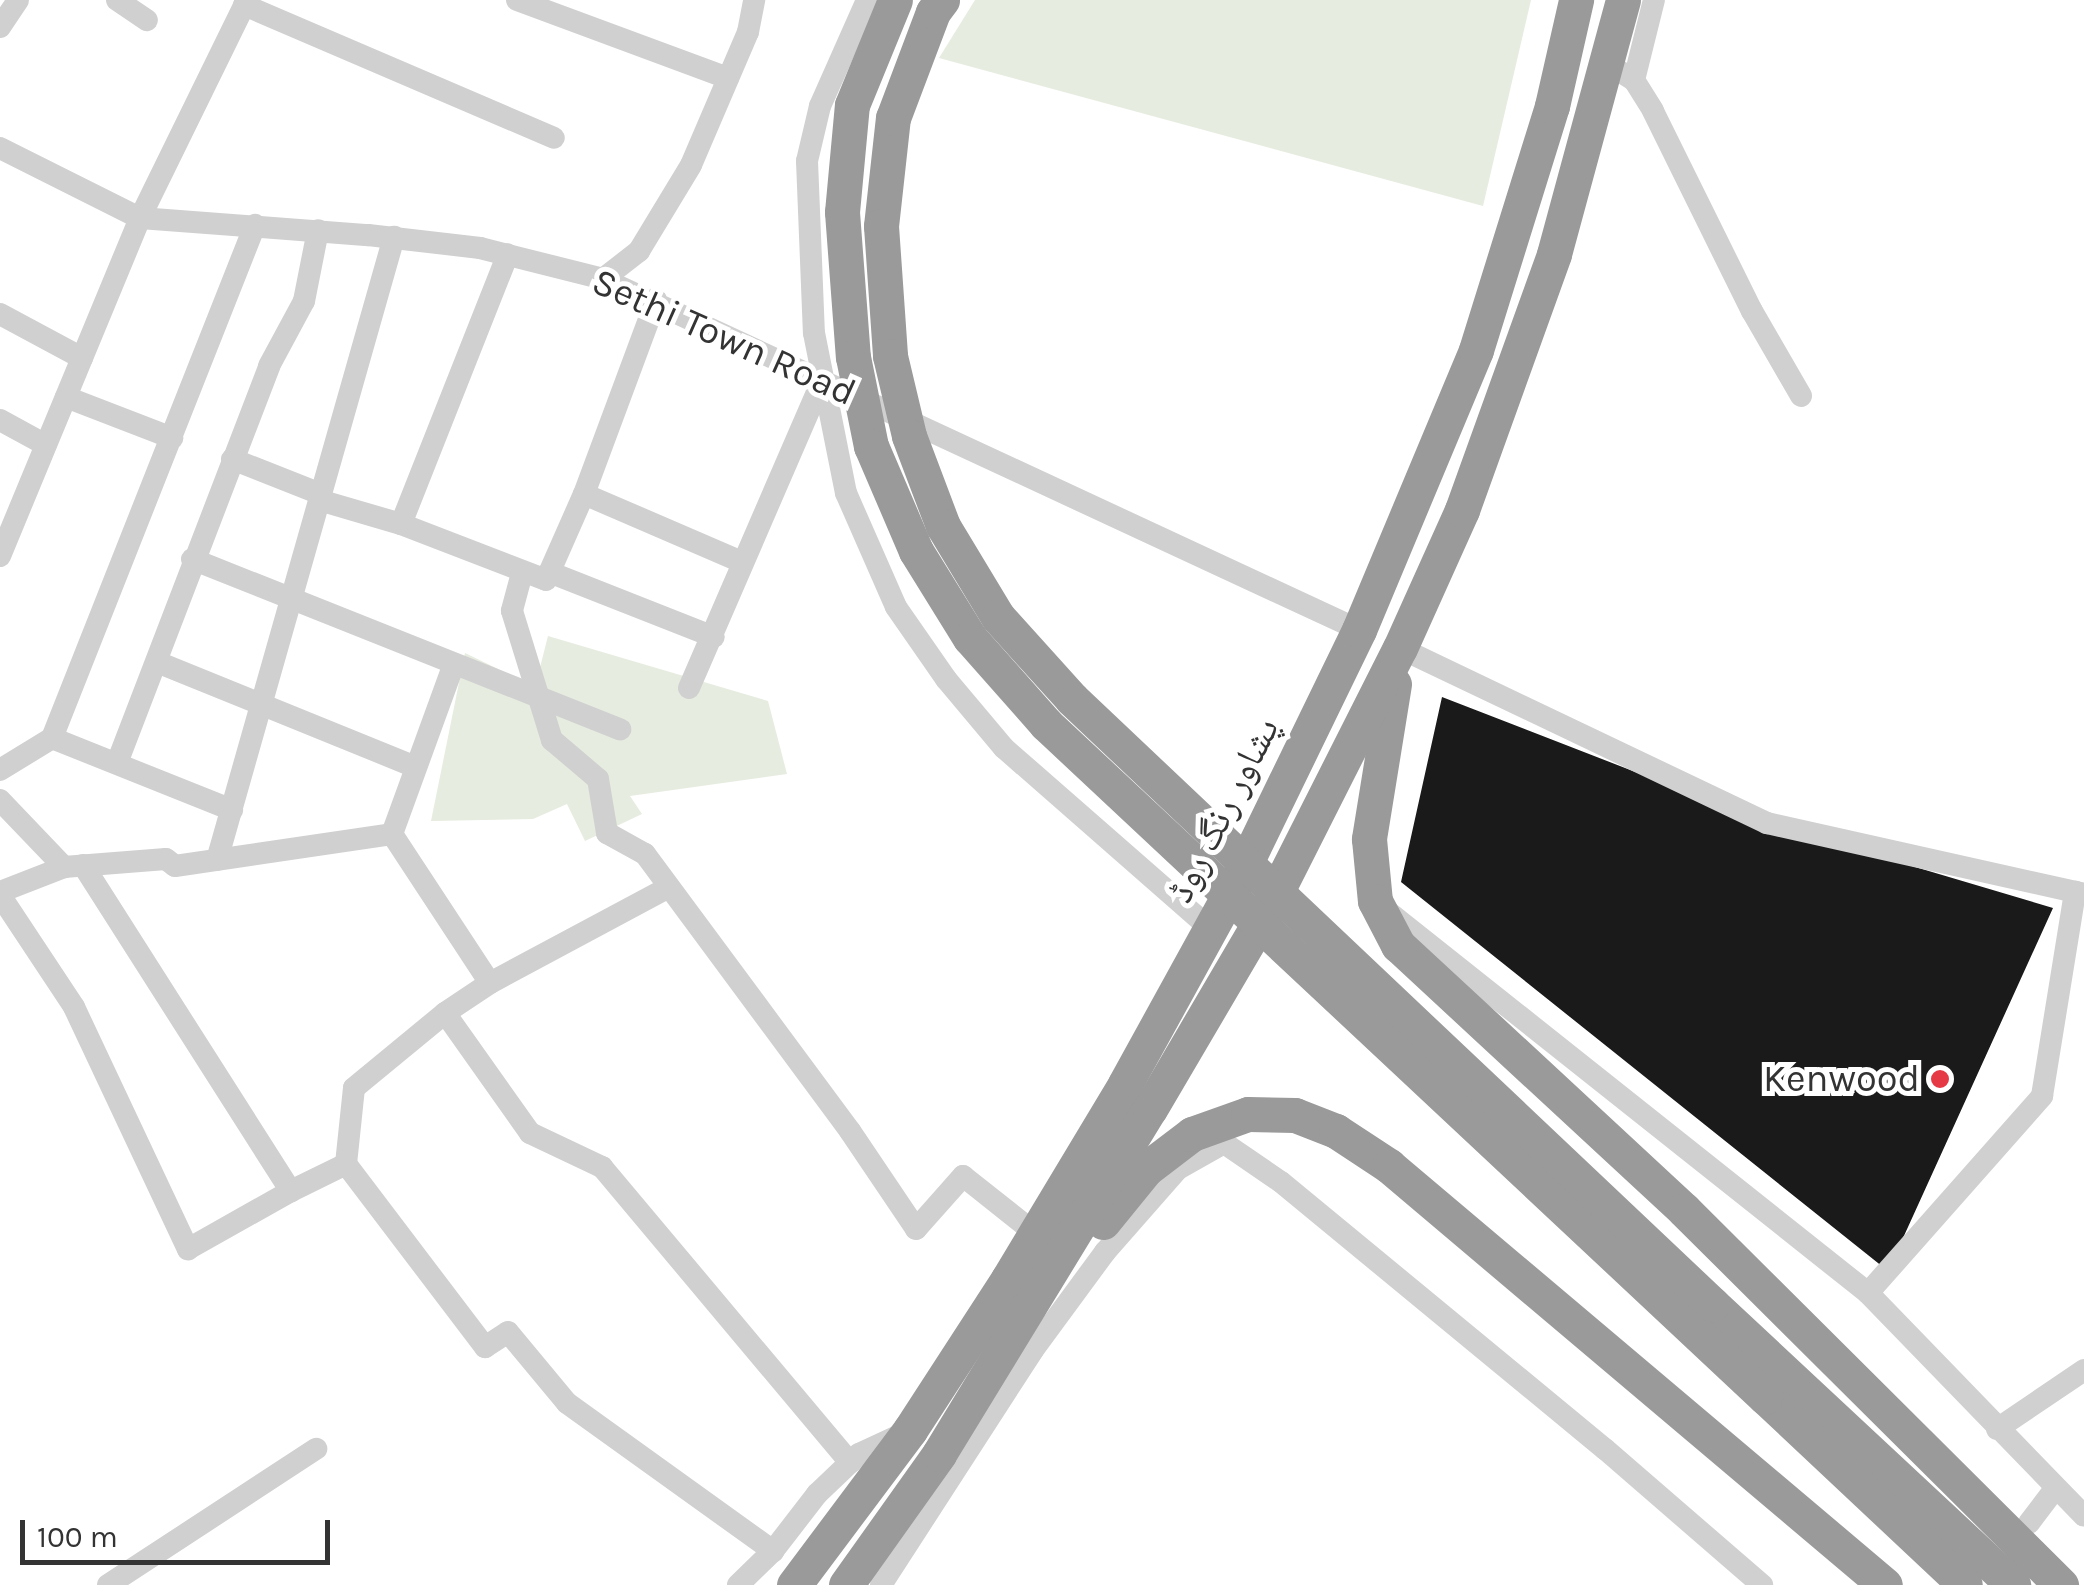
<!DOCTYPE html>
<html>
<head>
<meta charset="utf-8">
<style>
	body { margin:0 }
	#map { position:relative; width:2084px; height:1585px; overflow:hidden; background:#fff; font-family:Karla,"Noto Naskh Arabic",sans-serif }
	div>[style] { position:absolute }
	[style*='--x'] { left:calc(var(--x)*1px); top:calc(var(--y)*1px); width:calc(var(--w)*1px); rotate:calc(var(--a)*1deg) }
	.green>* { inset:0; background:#e6ecdf }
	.building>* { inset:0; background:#1a1a1a }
	.minor>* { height:22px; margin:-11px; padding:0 11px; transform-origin:11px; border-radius:11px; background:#d0d0d0 }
	.highway>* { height:35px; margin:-17.5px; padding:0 17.5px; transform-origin:17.5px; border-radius:17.5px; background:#9a9a9a }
	.highway-bridge>* { height:35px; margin:-17.5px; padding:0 17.5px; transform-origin:17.5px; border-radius:17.5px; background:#9a9a9a }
	.dots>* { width:28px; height:28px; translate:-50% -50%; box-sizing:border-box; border:5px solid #fff; border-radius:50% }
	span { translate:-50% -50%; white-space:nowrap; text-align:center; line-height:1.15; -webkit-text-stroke:10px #fff; paint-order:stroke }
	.street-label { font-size:38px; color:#333 }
	.poi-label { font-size:38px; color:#333 }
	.right { translate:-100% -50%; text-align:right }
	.scale { position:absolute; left:20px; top:1520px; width:310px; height:45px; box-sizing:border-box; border:5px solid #333; border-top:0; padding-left:12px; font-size:30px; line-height:35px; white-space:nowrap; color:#333; -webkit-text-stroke:8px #fff; paint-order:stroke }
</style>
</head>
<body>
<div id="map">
	<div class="green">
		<i style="clip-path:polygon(975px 0,1531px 0,1483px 206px,939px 58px)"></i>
		<i style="clip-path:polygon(548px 636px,768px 701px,787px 774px,630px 796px,642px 814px,585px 841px,567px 804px,533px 819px,431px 821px,465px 653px,535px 687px)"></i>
	</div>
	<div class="building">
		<i style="clip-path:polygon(1442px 697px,1767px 823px,2053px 908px,1888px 1271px,1401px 882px)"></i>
	</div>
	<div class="minor">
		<i style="--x:117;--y:0;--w:36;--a:34"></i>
		<i style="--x:517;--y:0;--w:225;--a:20.3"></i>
		<i style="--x:867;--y:0;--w:116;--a:113.9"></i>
		<i style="--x:820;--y:106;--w:57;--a:103.3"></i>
		<i style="--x:807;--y:161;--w:172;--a:87.7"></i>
		<i style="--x:814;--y:333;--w:163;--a:78.7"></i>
		<i style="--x:846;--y:493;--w:124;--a:66.3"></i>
		<i style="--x:896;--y:607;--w:88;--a:55.2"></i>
		<i style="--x:946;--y:679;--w:90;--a:50"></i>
		<i style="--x:1004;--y:748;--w:275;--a:41.2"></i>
		<i style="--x:244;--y:5;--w:337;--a:23.2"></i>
		<i style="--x:0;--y:27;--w:32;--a:-56"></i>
		<i style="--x:1608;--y:64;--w:31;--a:32"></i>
		<i style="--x:1634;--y:80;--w:36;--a:58"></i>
		<i style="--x:1653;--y:111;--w:223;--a:63.7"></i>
		<i style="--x:1752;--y:311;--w:98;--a:60"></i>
		<i style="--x:1634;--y:80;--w:82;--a:-76"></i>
		<i style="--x:0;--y:148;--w:157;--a:26.6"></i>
		<i style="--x:140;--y:218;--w:229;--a:4.3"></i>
		<i style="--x:368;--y:235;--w:113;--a:6.6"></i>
		<i style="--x:480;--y:248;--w:127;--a:14.1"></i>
		<i style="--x:603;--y:279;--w:834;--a:24.9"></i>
		<i style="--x:603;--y:279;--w:46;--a:-37.9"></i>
		<i style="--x:639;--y:251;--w:100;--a:-58.8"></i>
		<i style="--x:691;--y:165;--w:145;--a:-66.8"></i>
		<i style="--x:748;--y:32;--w:33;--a:-79"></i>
		<i style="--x:0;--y:314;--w:93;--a:28.2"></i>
		<i style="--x:66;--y:397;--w:114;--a:21.1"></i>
		<i style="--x:0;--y:420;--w:52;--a:28.5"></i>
		<i style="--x:232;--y:459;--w:96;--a:21.5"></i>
		<i style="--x:584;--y:494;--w:172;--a:23.3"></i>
		<i style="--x:319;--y:500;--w:85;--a:16.3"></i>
		<i style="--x:401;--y:524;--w:155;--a:21.1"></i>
		<i style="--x:546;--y:580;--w:94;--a:-66.2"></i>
		<i style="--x:584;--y:494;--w:207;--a:-69.6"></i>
		<i style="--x:401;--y:524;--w:290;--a:-68.4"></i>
		<i style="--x:0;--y:556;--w:366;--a:-67.5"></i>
		<i style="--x:140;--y:218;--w:243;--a:-63.9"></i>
		<i style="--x:192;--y:559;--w:461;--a:21.7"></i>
		<i style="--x:549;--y:572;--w:177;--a:21.5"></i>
		<i style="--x:522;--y:573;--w:39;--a:105"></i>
		<i style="--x:512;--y:611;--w:135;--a:72.8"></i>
		<i style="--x:552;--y:740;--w:60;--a:40.3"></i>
		<i style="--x:598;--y:779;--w:55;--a:80.5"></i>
		<i style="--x:607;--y:833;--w:43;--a:28.9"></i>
		<i style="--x:645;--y:854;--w:345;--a:53.5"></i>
		<i style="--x:850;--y:1131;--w:118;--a:56"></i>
		<i style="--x:916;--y:1229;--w:71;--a:-48.4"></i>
		<i style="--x:963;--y:1176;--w:92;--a:38.4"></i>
		<i style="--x:1400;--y:648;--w:407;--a:25.5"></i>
		<i style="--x:1767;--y:823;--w:325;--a:12.6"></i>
		<i style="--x:157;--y:662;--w:279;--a:22.1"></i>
		<i style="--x:689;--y:688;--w:335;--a:-66.6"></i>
		<i style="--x:52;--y:738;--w:552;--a:-68.41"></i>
		<i style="--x:117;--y:763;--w:425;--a:-69"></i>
		<i style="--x:269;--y:366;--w:74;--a:-61.7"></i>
		<i style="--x:304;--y:301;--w:72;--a:-78.8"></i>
		<i style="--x:0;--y:770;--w:61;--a:-31.6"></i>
		<i style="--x:52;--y:738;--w:194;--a:21.8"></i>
		<i style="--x:0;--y:800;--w:93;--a:46.3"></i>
		<i style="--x:64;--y:867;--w:102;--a:-4.5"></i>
		<i style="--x:166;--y:859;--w:11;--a:38"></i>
		<i style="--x:175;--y:866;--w:219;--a:-8.4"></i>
		<i style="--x:392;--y:834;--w:178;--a:56.7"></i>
		<i style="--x:490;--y:983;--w:203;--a:-28.2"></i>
		<i style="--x:392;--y:834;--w:179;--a:-70"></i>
		<i style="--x:217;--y:860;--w:648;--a:-74.14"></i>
		<i style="--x:83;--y:865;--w:387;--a:57.5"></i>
		<i style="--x:291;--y:1191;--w:61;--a:-26.1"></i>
		<i style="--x:346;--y:1164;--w:230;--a:52.8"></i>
		<i style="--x:485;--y:1347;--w:27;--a:-33"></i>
		<i style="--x:508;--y:1332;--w:92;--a:50.3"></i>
		<i style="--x:567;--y:1403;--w:254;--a:35.7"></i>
		<i style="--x:0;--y:892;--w:69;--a:-21.3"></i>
		<i style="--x:0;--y:895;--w:134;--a:56.5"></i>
		<i style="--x:74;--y:1007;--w:268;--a:64.8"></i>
		<i style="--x:188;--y:1249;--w:118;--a:-29.4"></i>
		<i style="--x:1386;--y:910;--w:616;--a:38.47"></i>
		<i style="--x:1868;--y:1293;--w:310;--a:45.9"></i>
		<i style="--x:490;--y:983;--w:54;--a:146.3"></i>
		<i style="--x:445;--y:1013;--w:147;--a:54.7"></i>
		<i style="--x:530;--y:1133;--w:80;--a:25.3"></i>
		<i style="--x:602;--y:1167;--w:386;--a:50"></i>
		<i style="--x:346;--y:1164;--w:76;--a:-84"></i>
		<i style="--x:354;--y:1088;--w:118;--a:-39.5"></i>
		<i style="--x:1868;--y:1293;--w:263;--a:-48.5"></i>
		<i style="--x:2042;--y:1096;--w:207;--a:-80.8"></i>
		<i style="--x:1002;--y:1355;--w:31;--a:-9"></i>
		<i style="--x:1033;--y:1350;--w:122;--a:-53.7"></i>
		<i style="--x:1105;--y:1252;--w:111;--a:-48.7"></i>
		<i style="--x:1178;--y:1169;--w:53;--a:-29.5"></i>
		<i style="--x:1224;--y:1143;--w:69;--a:34.4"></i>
		<i style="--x:1281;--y:1182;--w:420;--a:39.5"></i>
		<i style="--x:1605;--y:1449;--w:208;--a:40.9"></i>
		<i style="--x:1997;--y:1429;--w:105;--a:-34.1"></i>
		<i style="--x:2029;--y:1523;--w:41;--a:-52.9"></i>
		<i style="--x:108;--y:1585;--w:249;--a:-33.2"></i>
		<i style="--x:738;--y:1585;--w:49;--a:-44.2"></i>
		<i style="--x:773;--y:1551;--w:72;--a:-52.3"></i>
		<i style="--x:817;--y:1494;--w:58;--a:-43.6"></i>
		<i style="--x:859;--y:1454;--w:47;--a:-24.9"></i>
		<i style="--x:881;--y:1585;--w:280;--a:-57.1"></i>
	</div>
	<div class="highway">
		<i style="--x:842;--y:212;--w:107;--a:-84.7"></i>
		<i style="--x:852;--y:105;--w:113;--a:-67.7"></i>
		<i style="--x:881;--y:226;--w:109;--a:-83.7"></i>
		<i style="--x:893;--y:118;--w:113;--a:-69.3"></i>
		<i style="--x:933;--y:12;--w:15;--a:-53"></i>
		<i style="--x:1394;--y:684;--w:157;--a:99.2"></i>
		<i style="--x:1369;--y:839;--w:62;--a:84.5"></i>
		<i style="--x:1375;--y:901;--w:50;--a:62.4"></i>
		<i style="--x:1398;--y:945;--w:390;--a:42.8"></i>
		<i style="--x:1684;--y:1210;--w:532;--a:44.85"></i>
		<i style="--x:1103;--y:1222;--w:68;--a:-50.9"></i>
		<i style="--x:1146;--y:1169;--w:58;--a:-37.3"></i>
		<i style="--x:1192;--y:1134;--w:59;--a:-19.7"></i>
		<i style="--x:1248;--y:1114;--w:47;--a:1.2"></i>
		<i style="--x:1295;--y:1115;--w:44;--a:21.3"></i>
		<i style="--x:1336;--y:1131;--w:64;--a:33.4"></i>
		<i style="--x:1389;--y:1166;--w:649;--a:40.19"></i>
		<i style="--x:1712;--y:1304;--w:412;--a:43"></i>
		<i style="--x:1765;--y:1397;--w:274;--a:43.2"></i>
		<i style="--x:794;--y:1585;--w:194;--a:-53.2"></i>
		<i style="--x:910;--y:1430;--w:180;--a:-57"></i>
		<i style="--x:1008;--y:1279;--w:227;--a:-59"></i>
		<i style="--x:1125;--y:1084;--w:241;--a:-61.2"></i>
		<i style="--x:1241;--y:873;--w:270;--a:-64.1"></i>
		<i style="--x:1359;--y:630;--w:303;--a:-67.3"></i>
		<i style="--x:1476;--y:350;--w:256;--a:-72.7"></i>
		<i style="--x:1552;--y:106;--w:109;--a:-77.2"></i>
		<i style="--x:846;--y:1585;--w:161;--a:-54.6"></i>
		<i style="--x:939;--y:1454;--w:404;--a:-58.6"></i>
		<i style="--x:1150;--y:1109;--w:243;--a:-59.6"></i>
		<i style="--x:1273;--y:899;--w:281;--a:-63.2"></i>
		<i style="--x:1400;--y:648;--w:151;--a:-65.8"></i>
		<i style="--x:1462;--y:510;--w:272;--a:-70.2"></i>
		<i style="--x:1554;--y:254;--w:263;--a:-74.8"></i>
	</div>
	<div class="highway-bridge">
		<i style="--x:842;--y:212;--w:145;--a:85.7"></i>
		<i style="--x:853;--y:357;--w:91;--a:78.6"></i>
		<i style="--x:871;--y:446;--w:114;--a:66.8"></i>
		<i style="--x:916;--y:551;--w:102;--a:58.2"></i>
		<i style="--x:970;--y:638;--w:115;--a:48.5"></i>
		<i style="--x:1046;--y:724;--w:985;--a:43.11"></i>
		<i style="--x:881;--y:226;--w:130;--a:86"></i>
		<i style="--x:890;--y:356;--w:82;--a:76.6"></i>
		<i style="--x:909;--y:436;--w:96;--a:69.3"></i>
		<i style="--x:943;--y:526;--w:106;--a:58.9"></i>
		<i style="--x:998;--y:617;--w:110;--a:47.9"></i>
		<i style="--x:1072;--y:699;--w:881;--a:43.39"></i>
	</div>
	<div class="dots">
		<i style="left:1940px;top:1079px;background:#e63946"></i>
	</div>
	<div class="street-label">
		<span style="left:724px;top:337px;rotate:24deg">Sethi Town Road</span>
		<span style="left:1223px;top:810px;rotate:-63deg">پشاور رنگ روڈ</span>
	</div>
	<div class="poi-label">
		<span class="right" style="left:1920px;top:1079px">Kenwood</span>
	</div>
	<div class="scale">100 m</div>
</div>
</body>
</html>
